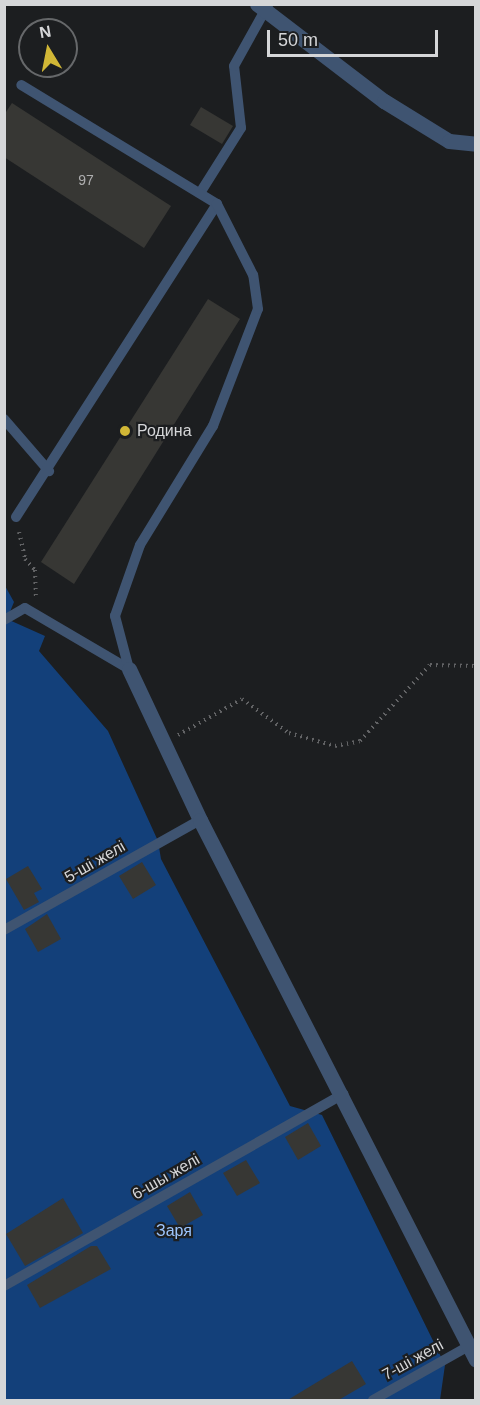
<!DOCTYPE html>
<html>
<head>
<meta charset="utf-8">
<style>
	body { margin:0 }
	#map { position:relative; width:480px; height:1405px; overflow:hidden; background:#1c1e20; font-family:Arial,sans-serif }
	div>[style] { position:absolute }
	[style*='--x'] { left:calc(var(--x)*1px); top:calc(var(--y)*1px); width:calc(var(--w)*1px); rotate:calc(var(--a)*1deg) }
	.green>* { inset:0; background:#13407a }
	.building>* { inset:0; background:#373734 }
	.path>* { height:4px; margin-top:-2px; transform-origin:0; background:repeating-linear-gradient(90deg,#626365 0 1.5px,transparent 0 6px) }
	.service>* { height:10px; margin:-5px; padding:0 5px; transform-origin:5px; border-radius:5px; background:#3f5471 }
	.minor>* { height:15px; margin:-7.5px; padding:0 7.5px; transform-origin:7.5px; border-radius:7.5px; background:#3f5471 }
	.dots>* { width:16px; height:16px; translate:-50% -50%; box-sizing:border-box; border:3px solid #1c1e20; border-radius:50% }
	span { translate:-50% -50%; white-space:nowrap; text-align:center; line-height:1.15; -webkit-text-stroke:4.5px #1c1e20; paint-order:stroke }
	.number-label { font-size:14px; color:#aeaeaf }
	.number-label span { -webkit-text-stroke-width:0 }
	.poi-label { font-size:16px; color:#d5d6d8 }
	.left { translate:0 -50%; text-align:left }
	.street-label { font-size:16px; color:#d5d6d8 }
	.park-label { font-size:16px; color:#9dc5fd }
	.frame { position:absolute; inset:0; border:6px solid #d5d6d8; pointer-events:none }
	.north { position:absolute; left:18px; top:18px; width:60px; height:60px; box-sizing:border-box; background:#1c1e20; border:2px solid #66686a; border-radius:50%; rotate:350deg; font-size:16px; font-weight:700; line-height:24px; text-align:center; color:#d5d6d8 }
	.north::after { content:''; display:block; margin:auto; width:21px; height:27px; background:#d1b736; clip-path:polygon(50% 0,100% 100%,50% 72%,0 100%) }
	.scale { position:absolute; left:267px; top:30px; width:171px; height:27px; box-sizing:border-box; border:3px solid #d5d6d8; border-top:0; padding-left:8px; font-size:18px; line-height:21px; white-space:nowrap; color:#d5d6d8; -webkit-text-stroke:4px #1c1e20; paint-order:stroke }
</style>
</head>
<body>
<div id="map">
	<div class="green">
		<i style="clip-path:polygon(4px 584px,14px 602px,7px 619px,45px 636px,39px 651px,108px 731px,158px 841px,161px 859px,290px 1106px,322px 1115px,445px 1365px,440px 1400px,5px 1400px)"></i>
	</div>
	<div class="building">
		<i style="clip-path:polygon(12px 103px,171px 206px,144px 248px,4px 157px,4px 115px)"></i>
		<i style="clip-path:polygon(201px 107px,233px 126px,222px 144px,190px 125px)"></i>
		<i style="clip-path:polygon(208px 299px,240px 319px,74px 584px,41px 562px)"></i>
		<i style="clip-path:polygon(142px 862px,156px 885px,133px 899px,119px 876px)"></i>
		<i style="clip-path:polygon(28px 866px,42px 889px,34px 893px,39px 902px,24px 910px,6px 879px)"></i>
		<i style="clip-path:polygon(47px 914px,61px 939px,38px 952px,25px 929px)"></i>
		<i style="clip-path:polygon(308px 1123px,321px 1146px,298px 1160px,285px 1137px)"></i>
		<i style="clip-path:polygon(246px 1160px,260px 1183px,237px 1196px,223px 1173px)"></i>
		<i style="clip-path:polygon(190px 1192px,203px 1215px,180px 1228px,167px 1206px)"></i>
		<i style="clip-path:polygon(63px 1198px,83px 1233px,25px 1266px,6px 1234px)"></i>
		<i style="clip-path:polygon(91px 1246px,97px 1246px,111px 1269px,40px 1308px,27px 1285px)"></i>
		<i style="clip-path:polygon(352px 1361px,366px 1384px,337px 1401px,286px 1401px)"></i>
	</div>
	<div class="path">
		<i style="--x:19;--y:532;--w:28;--a:77"></i>
		<i style="--x:25;--y:559;--w:15;--a:48"></i>
		<i style="--x:35;--y:570;--w:27;--a:88"></i>
		<i style="--x:178;--y:735;--w:73;--a:-29.4"></i>
		<i style="--x:242;--y:699;--w:58;--a:35.9"></i>
		<i style="--x:289;--y:733;--w:48;--a:15.8"></i>
		<i style="--x:335;--y:746;--w:25;--a:-11"></i>
		<i style="--x:360;--y:741;--w:103;--a:-47.4"></i>
		<i style="--x:430;--y:665;--w:46;--a:1.2"></i>
	</div>
	<div class="service">
		<i style="--x:200;--y:193;--w:77;--a:-57.8"></i>
		<i style="--x:241;--y:128;--w:62;--a:-96.4"></i>
		<i style="--x:234;--y:66;--w:70;--a:-60.9"></i>
		<i style="--x:4;--y:419;--w:69;--a:49.1"></i>
		<i style="--x:16;--y:517;--w:372;--a:-57.3"></i>
		<i style="--x:217;--y:204;--w:229;--a:-148.7"></i>
		<i style="--x:4;--y:620;--w:24;--a:-30"></i>
		<i style="--x:25;--y:608;--w:121;--a:30.4"></i>
		<i style="--x:129;--y:669;--w:55;--a:-104.8"></i>
		<i style="--x:115;--y:616;--w:75;--a:-70.6"></i>
		<i style="--x:140;--y:545;--w:140;--a:-58.5"></i>
		<i style="--x:213;--y:426;--w:125;--a:-69"></i>
		<i style="--x:258;--y:309;--w:34;--a:-98"></i>
		<i style="--x:253;--y:275;--w:80;--a:-116.9"></i>
		<i style="--x:4;--y:930;--w:225;--a:-29.3"></i>
		<i style="--x:4;--y:1286;--w:390;--a:-29.5"></i>
		<i style="--x:373;--y:1400;--w:110;--a:-29.4"></i>
	</div>
	<div class="minor">
		<i style="--x:257;--y:4;--w:160;--a:37.4"></i>
		<i style="--x:384;--y:101;--w:76;--a:31.6"></i>
		<i style="--x:449;--y:141;--w:27;--a:6"></i>
		<i style="--x:129;--y:669;--w:167;--a:64.8"></i>
		<i style="--x:200;--y:820;--w:606;--a:62.93"></i>
	</div>
	<div class="dots">
		<i style="left:125px;top:431px;background:#d1b736"></i>
	</div>
	<div class="number-label">
		<span style="left:86px;top:180px">97</span>
	</div>
	<div class="poi-label">
		<span class="left" style="left:137px;top:431px">Родина</span>
	</div>
	<div class="street-label">
		<span style="left:95px;top:862px;rotate:-30deg">5-ші желі</span>
		<span style="left:166px;top:1177px;rotate:-30deg">6-шы желі</span>
		<span style="left:413px;top:1360px;rotate:-29deg">7-ші желі</span>
	</div>
	<div class="park-label">
		<span style="left:174px;top:1231px">Заря</span>
	</div>
	<div class="frame"></div>
	<div class="north">N</div>
	<div class="scale">50 m</div>
</div>
</body>
</html>
